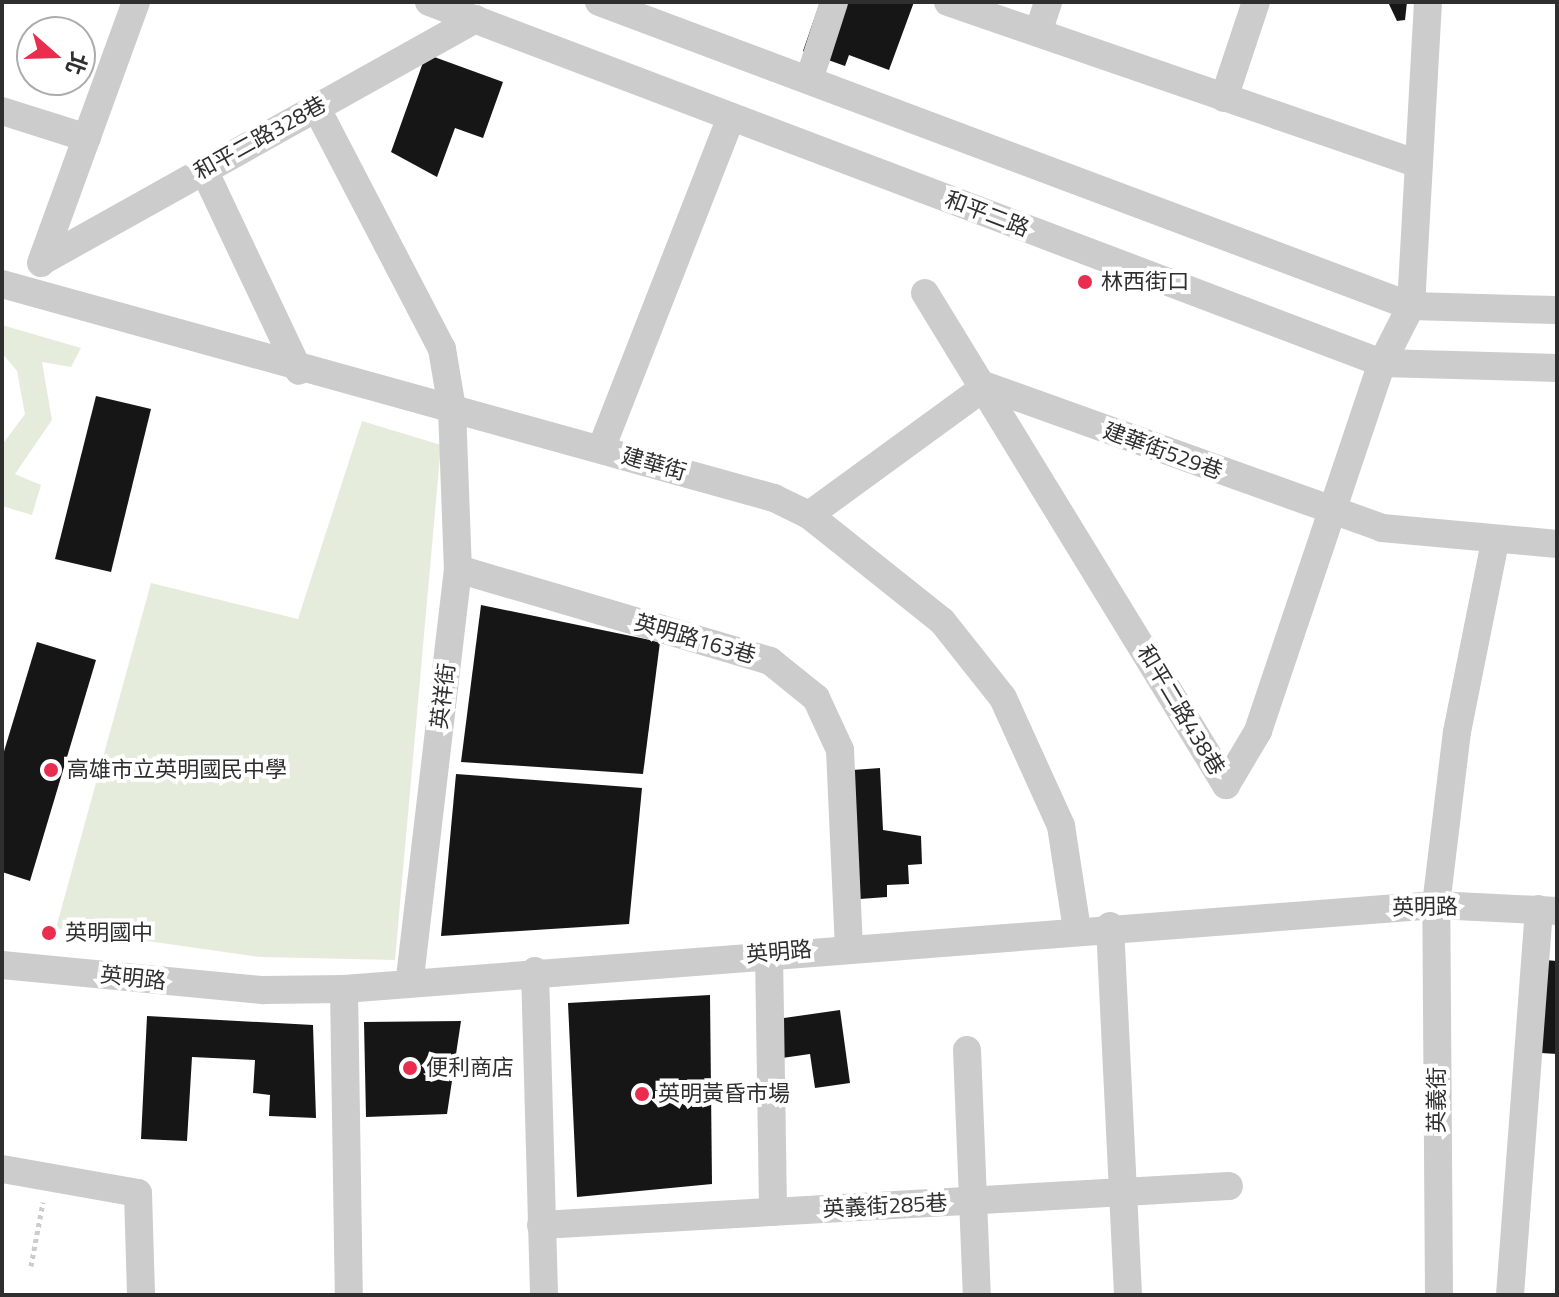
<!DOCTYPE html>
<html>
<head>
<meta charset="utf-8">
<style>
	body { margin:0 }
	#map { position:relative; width:1559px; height:1297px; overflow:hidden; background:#fff; font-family:"Titillium Web","Noto Sans TC",sans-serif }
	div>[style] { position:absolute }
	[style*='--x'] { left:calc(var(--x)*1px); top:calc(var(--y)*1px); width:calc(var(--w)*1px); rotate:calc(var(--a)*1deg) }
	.green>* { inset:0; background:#e6ecdc }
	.building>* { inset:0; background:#161616 }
	.path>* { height:5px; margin-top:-2.5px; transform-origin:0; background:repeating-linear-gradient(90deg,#ccc 0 4px,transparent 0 8px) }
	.minor>* { height:28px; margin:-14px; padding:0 14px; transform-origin:14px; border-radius:14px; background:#ccc }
	.dots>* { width:22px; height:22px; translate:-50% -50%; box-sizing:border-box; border:4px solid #fff; border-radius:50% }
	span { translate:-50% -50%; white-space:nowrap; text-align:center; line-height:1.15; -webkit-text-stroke:8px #fff; paint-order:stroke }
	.street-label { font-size:22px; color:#2f2f2f }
	.poi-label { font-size:22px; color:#2f2f2f }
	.left { translate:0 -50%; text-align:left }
	.frame { position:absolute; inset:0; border:4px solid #2f2f2f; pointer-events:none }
	.north { position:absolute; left:16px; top:16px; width:80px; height:80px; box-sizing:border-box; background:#fff; border:2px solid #acacac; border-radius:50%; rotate:110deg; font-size:22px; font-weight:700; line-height:32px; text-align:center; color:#2f2f2f }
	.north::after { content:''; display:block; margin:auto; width:28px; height:36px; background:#ea2c4e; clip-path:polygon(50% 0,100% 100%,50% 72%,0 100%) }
</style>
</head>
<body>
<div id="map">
	<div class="green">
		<i style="clip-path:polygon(2px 325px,81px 348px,71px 367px,42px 362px,52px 420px,15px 474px,41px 485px,32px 515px,2px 506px,2px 445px,25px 414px,17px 371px,2px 353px)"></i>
		<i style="clip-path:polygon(362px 421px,441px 445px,395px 960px,260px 957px,56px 928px,151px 583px,298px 619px)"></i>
	</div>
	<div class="building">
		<i style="clip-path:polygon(820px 2px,914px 2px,889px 70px,849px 55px,845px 66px,803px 51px)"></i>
		<i style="clip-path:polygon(1388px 2px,1407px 2px,1405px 20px,1397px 21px)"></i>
		<i style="clip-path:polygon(426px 54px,503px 82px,483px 138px,455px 128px,437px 177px,391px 152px)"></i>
		<i style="clip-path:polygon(96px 396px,151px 409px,111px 572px,55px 559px)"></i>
		<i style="clip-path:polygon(481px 605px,660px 642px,643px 774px,461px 762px)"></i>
		<i style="clip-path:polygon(37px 642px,96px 660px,30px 881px,2px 872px,2px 758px)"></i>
		<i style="clip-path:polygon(880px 768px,883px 830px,921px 836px,922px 864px,908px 865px,909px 884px,887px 885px,887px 897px,846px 900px,839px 771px)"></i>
		<i style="clip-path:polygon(456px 774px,642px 788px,629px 924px,441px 936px)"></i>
		<i style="clip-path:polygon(1545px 960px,1557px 961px,1557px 1054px,1541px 1053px)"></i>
		<i style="clip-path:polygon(710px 995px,712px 1184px,577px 1197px,568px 1003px)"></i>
		<i style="clip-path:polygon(840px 1010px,850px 1083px,815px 1088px,810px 1054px,775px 1059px,770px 1020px)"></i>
		<i style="clip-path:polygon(147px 1016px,313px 1025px,316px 1118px,269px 1116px,270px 1095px,253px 1093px,255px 1060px,192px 1057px,187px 1141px,141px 1139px)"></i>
		<i style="clip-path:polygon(461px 1021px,447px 1114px,366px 1117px,364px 1022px)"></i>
	</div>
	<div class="path">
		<i style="--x:31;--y:1266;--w:65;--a:-79.4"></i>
	</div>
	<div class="minor">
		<i style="--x:429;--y:2;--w:1019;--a:20.75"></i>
		<i style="--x:1382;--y:363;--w:175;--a:1.6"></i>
		<i style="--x:599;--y:2;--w:867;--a:20.53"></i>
		<i style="--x:1411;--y:306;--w:146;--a:1.6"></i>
		<i style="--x:948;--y:2;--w:498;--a:19"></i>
		<i style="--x:1038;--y:33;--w:33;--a:-72"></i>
		<i style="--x:809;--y:80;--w:82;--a:-72.2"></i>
		<i style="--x:1224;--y:98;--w:101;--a:-71.6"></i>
		<i style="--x:316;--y:107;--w:273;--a:62.5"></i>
		<i style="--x:442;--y:349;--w:60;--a:80.4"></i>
		<i style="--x:452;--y:408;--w:161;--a:87.9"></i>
		<i style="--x:458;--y:569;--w:417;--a:96.7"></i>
		<i style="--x:2;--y:111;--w:89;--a:17.6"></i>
		<i style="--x:204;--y:170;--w:222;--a:64.7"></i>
		<i style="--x:46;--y:259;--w:492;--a:-29.2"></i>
		<i style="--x:41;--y:263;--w:278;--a:-70"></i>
		<i style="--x:2;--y:284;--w:801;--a:15.49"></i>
		<i style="--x:774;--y:498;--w:39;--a:26"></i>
		<i style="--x:809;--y:515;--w:170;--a:38.6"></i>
		<i style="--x:942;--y:621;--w:98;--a:51.6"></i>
		<i style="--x:1003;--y:698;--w:141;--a:65.6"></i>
		<i style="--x:1061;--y:826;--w:104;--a:81.2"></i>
		<i style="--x:925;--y:293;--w:577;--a:58.54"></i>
		<i style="--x:1226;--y:785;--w:63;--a:-59.3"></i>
		<i style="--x:1258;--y:731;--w:388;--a:-71.4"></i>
		<i style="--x:1382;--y:363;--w:64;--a:-63"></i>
		<i style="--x:1411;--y:306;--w:304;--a:-86.8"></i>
		<i style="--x:601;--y:449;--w:356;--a:-68.6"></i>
		<i style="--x:809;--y:515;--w:219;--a:-36.1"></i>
		<i style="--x:986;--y:386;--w:421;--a:19.7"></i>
		<i style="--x:1382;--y:528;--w:176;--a:5.2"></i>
		<i style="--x:458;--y:569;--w:325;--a:16.4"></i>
		<i style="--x:770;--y:661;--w:59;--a:38.8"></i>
		<i style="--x:816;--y:698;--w:57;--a:65.2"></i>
		<i style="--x:840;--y:750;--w:196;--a:87.4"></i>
		<i style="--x:1110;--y:926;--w:369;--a:87.2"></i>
		<i style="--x:769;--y:953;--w:259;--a:89.1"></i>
		<i style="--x:2;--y:965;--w:263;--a:5.5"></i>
		<i style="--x:264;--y:990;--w:80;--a:-0.7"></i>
		<i style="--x:344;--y:989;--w:1095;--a:-4.4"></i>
		<i style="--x:1436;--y:905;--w:121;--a:2.8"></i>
		<i style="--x:535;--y:971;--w:324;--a:88.4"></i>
		<i style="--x:344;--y:989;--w:306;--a:89.1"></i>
		<i style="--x:967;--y:1050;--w:245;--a:87.7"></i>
		<i style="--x:2;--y:1169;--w:138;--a:10"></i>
		<i style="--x:138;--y:1193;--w:102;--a:88.3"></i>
		<i style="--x:541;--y:1225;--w:689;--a:-3.24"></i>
		<i style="--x:1439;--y:1295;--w:390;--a:-90.4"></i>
		<i style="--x:1436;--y:905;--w:174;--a:-83.1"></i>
		<i style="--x:1457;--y:732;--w:194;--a:-78.7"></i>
		<i style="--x:1510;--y:1295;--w:387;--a:-85.7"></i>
	</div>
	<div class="dots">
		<i style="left:1085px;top:282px;background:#ea2c4e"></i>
		<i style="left:51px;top:770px;background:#ea2c4e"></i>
		<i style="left:49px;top:933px;background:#ea2c4e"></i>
		<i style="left:410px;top:1068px;background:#ea2c4e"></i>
		<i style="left:642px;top:1094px;background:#ea2c4e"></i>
	</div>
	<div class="street-label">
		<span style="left:260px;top:138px;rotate:-29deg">和平二路328巷</span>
		<span style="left:987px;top:214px;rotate:21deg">和平二路</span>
		<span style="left:1163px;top:451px;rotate:20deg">建華街529巷</span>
		<span style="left:654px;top:464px;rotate:16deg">建華街</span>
		<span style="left:695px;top:639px;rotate:16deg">英明路163巷</span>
		<span style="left:443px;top:696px;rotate:-83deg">英祥街</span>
		<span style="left:1181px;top:710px;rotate:59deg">和平二路438巷</span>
		<span style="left:1425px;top:907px;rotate:-1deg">英明路</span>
		<span style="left:779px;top:952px;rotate:-5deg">英明路</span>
		<span style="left:133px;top:978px;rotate:6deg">英明路</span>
		<span style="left:1437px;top:1100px;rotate:-90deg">英義街</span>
		<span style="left:885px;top:1206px;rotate:-3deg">英義街285巷</span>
	</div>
	<div class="poi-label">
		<span class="left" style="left:1101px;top:282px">林西街口</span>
		<span class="left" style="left:67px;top:770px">高雄市立英明國民中學</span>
		<span class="left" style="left:65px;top:933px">英明國中</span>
		<span class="left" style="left:426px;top:1068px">便利商店</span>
		<span class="left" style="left:658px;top:1094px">英明黃昏市場</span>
	</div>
	<div class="frame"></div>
	<div class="north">北</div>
</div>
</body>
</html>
